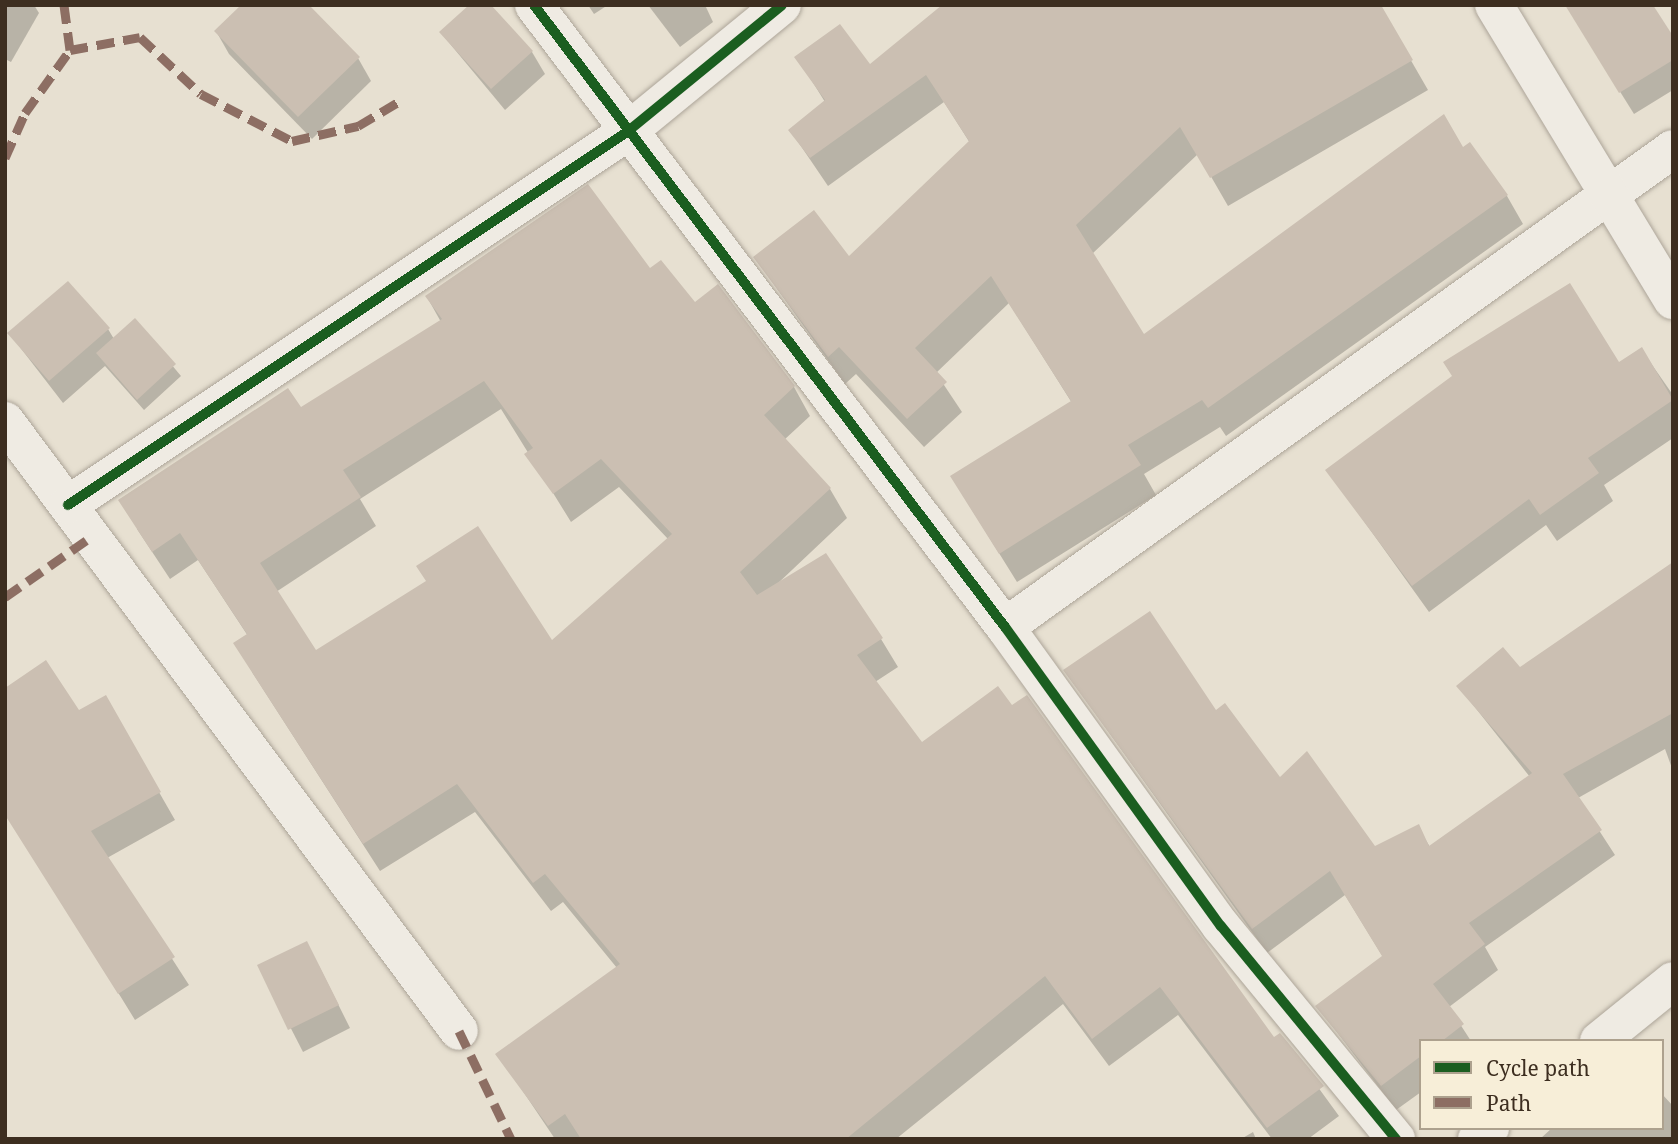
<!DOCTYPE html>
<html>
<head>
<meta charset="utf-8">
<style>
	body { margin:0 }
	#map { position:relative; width:1678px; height:1144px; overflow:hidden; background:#e7e0d1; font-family:"Noto Serif",serif }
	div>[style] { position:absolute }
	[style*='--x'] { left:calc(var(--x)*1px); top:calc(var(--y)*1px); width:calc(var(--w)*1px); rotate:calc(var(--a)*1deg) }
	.shadow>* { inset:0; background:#0003 }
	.building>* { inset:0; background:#cbbfb2 }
	.roads { filter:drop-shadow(0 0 2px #ada599) drop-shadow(0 0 2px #ada599) }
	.street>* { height:38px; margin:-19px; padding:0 19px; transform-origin:19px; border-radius:19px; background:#efebe3 }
	.secondary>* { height:38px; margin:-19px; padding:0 19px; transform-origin:19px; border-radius:19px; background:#efebe3 }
	.quiet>* { height:9px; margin-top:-4.5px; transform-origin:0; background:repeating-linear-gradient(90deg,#8d6e63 0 18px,transparent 0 27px) }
	.cycleway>* { height:10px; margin:-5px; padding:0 5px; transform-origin:5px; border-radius:5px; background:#1b5e20 }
	span { translate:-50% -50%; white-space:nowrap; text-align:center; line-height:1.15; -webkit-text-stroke:5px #f7eed8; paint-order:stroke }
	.frame { position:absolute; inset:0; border:7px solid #3d2e20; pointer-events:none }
	.legend { position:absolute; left:1419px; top:1039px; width:245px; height:91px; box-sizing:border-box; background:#f7eed8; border:2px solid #ada18e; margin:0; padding:9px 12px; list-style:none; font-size:21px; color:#3d2e20 }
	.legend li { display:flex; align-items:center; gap:14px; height:35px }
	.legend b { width:35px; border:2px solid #ada18e }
</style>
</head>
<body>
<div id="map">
	<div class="shadow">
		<i style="clip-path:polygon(5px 5px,34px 5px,39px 13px,11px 62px,5px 59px)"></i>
		<i style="clip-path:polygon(588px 5px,608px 5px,594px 14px)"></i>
		<i style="clip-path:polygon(648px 5px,705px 5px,713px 22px,680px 47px)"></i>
		<i style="clip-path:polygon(1379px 5px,1428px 90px,1228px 206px,1198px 154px,1092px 254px,1143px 337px,1462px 150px,1507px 196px,1523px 224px,1226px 436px,1220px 427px,1144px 474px,1156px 495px,1017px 582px,969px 505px,1072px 403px,1009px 303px,936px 373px,962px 412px,924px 447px,856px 374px,845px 384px,755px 258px,849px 259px,970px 143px,944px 102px,828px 186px,790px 130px,825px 102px,797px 57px,869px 66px)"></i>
		<i style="clip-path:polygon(1566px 5px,1673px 39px,1673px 90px,1634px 114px)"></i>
		<i style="clip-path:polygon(216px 31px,358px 58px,371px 81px,312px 139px,229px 54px)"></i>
		<i style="clip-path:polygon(441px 33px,532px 52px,545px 74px,505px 110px)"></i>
		<i style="clip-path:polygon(evenodd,650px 271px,794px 387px,810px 416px,784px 440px,830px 489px,847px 518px,774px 587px,881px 639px,898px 667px,875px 682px,921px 744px,1274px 1040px,1280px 1035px,1339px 1116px,1308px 1139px,1272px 1139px,1178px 1015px,1109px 1066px,1063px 1004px,896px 1139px,555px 1139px,498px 1054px,617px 968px,563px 902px,551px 911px,475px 812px,380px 871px,252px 672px,248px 636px,198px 560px,170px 579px,137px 529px,301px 410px,441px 322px,427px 297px,650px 271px,501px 409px,571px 522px,619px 487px,668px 539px,552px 643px,316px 652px,276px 592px,376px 526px,360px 499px,501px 409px)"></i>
		<i style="clip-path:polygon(135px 321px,181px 376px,144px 410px,105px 366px,63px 403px,9px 333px,108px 329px,114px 339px)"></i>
		<i style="clip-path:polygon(1641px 349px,1673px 395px,1673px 438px,1604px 485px,1613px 501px,1557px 541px,1546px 525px,1429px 612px,1328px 471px,1453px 377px,1619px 364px)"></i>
		<i style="clip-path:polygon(1673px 563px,1673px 771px,1665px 749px,1578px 798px,1615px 855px,1485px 947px,1498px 970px,1449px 1007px,1471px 1041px,1421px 1041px,1421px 1092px,1396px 1110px,1318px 1007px,1383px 957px,1345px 895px,1267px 953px,1065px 671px,1216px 713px,1279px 780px,1374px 848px,1418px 827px,1430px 847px,1530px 777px,1459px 687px,1520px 670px)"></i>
		<i style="clip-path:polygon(105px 698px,175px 820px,107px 858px,189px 985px,135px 1020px,5px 809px,79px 713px)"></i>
		<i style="clip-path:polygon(259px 966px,319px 966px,350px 1028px,303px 1052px)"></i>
		<i style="clip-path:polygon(1662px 1094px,1673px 1106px,1673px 1139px,1540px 1139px,1552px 1128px,1662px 1128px)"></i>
		<i style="clip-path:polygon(1253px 1132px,1256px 1139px,1241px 1139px)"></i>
	</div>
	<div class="building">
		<i style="clip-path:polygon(241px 5px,309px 5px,360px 57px,298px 117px,214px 31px)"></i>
		<i style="clip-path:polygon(469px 5px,491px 5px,533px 51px,491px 89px,439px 32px)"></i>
		<i style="clip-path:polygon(942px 5px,1381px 5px,1413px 60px,1210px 178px,1180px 127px,1076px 225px,1144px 334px,1444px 114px,1463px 147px,1470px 142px,1508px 195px,1208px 408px,1202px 400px,1128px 445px,1141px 465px,999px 554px,950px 476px,1071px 401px,991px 276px,915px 348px,947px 382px,907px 419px,839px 347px,828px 357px,753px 257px,814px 210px,849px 256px,969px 141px,926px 75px,810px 158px,788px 130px,825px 100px,794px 57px,840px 24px,870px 64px)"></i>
		<i style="clip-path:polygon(1565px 5px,1653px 5px,1673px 36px,1673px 60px,1619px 93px)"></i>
		<i style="clip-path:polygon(evenodd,588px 184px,650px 268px,661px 260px,695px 302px,718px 284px,795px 386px,764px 415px,831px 488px,740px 572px,757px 595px,826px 553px,883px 638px,857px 655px,922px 742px,998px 686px,1012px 705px,1027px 695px,1274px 1037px,1280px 1033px,1324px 1086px,1267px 1128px,1160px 987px,1092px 1039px,1045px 976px,846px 1139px,581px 1139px,565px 1114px,548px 1126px,495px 1054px,620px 964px,545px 874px,533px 883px,457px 784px,363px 844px,233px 643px,247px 634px,180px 533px,152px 552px,118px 500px,288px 388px,301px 407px,442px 319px,425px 296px,588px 184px,484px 381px,533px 448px,524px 454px,553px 494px,601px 459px,672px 534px,552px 640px,478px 526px,416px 566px,426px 581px,316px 650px,260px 563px,361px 497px,343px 470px,484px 381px)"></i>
		<i style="clip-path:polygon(68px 281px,110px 328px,49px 381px,7px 333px)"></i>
		<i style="clip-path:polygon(1570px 283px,1619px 362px,1642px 347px,1673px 400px,1588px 458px,1599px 473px,1540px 515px,1529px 499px,1412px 586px,1325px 470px,1452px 376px,1443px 362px)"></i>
		<i style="clip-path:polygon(135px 318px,176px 364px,137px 400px,96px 353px)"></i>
		<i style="clip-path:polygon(1673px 562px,1673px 713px,1563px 774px,1602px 830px,1469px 923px,1485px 944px,1433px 984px,1464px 1024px,1442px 1041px,1421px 1041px,1421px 1056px,1381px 1086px,1315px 1006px,1382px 956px,1330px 871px,1252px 929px,1063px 670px,1150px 611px,1216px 710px,1225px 703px,1280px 777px,1307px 751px,1375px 846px,1419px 824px,1429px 846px,1532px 773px,1456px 686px,1503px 647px,1520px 667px)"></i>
		<i style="clip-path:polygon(46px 660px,79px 710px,106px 695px,161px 792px,91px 831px,175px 957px,118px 994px,5px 815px,5px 688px)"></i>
		<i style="clip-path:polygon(307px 941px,339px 1005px,288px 1030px,257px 965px)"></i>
	</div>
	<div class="roads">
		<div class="street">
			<i style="--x:534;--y:5;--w:780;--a:52.87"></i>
			<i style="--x:1005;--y:627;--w:369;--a:54.2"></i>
			<i style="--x:1221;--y:926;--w:276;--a:50.6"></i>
			<i style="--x:5;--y:421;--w:760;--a:53.34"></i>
			<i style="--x:68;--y:505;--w:672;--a:-33.71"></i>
			<i style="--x:627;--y:132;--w:200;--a:-39.3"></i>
			<i style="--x:1005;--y:627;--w:821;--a:-35.59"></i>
			<i style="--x:1599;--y:1041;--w:95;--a:-39"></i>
			<i style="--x:1477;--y:1139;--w:17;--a:-40"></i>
		</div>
		<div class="secondary">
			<i style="--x:1494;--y:5;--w:345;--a:58.8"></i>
		</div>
	</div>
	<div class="quiet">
		<i style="--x:70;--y:50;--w:71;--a:-10.5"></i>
		<i style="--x:140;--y:37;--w:83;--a:43.1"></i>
		<i style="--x:201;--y:94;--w:102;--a:27.3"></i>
		<i style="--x:292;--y:141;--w:68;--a:-12.8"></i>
		<i style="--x:358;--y:126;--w:49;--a:-30.8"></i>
		<i style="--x:5;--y:158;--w:49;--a:-66"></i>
		<i style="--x:25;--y:113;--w:77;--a:-54.5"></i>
		<i style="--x:70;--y:50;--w:45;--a:-97.6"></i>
		<i style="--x:5;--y:597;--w:105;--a:-34.9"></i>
		<i style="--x:459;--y:1031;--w:120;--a:64.3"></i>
	</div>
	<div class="cycleway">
		<i style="--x:534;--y:5;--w:780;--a:52.87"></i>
		<i style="--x:1005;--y:627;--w:369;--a:54.2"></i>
		<i style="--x:1221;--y:926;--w:276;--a:50.6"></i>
		<i style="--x:68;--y:505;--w:672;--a:-33.71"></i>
		<i style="--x:627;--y:132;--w:200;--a:-39.3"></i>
	</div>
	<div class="frame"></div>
	<ul class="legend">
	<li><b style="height:9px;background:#1b5e20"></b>Cycle path</li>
	<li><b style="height:9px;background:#8d6e63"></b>Path</li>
	</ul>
</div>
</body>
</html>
